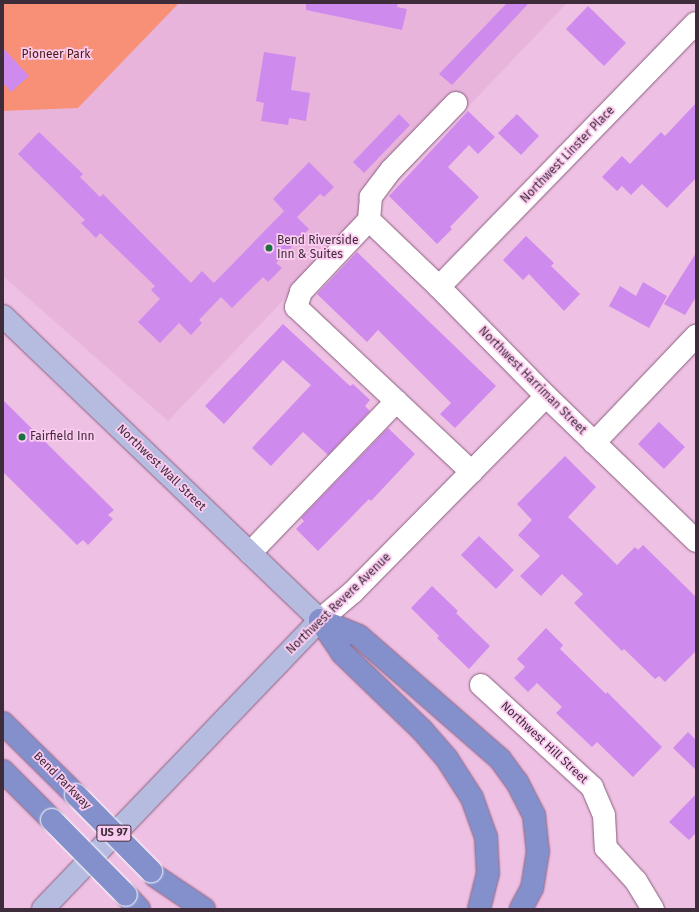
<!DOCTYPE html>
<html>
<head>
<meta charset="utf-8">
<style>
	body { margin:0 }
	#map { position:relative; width:699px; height:912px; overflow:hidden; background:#eec0e3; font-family:"Fira Sans",sans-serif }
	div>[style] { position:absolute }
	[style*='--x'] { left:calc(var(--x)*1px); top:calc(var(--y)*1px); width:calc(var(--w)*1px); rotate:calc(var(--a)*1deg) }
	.built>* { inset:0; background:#e8b4dc }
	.green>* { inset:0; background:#f79076 }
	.building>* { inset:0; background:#cf8aed }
	.roads { filter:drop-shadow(0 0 1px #895f7f) drop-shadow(0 0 1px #895f7f) }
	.minor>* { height:22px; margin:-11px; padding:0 11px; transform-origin:11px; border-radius:11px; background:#fff }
	.major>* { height:22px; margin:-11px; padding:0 11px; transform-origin:11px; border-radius:11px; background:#b5bce0 }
	.highway>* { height:22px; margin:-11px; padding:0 11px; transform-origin:11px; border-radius:11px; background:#8490cc }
	.bridges { filter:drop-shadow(0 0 1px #fff) drop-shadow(0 0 1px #fff) }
	.highway-bridge>* { height:22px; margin:-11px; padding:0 11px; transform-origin:11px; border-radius:11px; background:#8490cc }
	.dots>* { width:11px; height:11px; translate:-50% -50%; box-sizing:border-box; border:2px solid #fcccf0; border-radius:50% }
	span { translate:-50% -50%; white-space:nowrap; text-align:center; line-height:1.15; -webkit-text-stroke:3.5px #fcccf0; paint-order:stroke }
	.shield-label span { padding:1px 3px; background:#fcccf0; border:1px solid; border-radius:3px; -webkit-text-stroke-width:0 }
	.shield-label { font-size:11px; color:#3f2c3a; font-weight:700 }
	.park-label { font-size:12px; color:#4a1b10 }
	.street-label { font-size:12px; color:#3f2c3a }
	.poi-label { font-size:12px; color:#3f2c3a }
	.left { translate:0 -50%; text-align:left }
	.frame { position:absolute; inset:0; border:4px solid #3f2c3a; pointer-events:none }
</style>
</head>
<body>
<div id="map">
	<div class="built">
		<i style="clip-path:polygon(179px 3px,567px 3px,168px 421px,3px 276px,3px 111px,78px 108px)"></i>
	</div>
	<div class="green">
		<i style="clip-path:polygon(3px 3px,179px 3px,78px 108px,3px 111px)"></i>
	</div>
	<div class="building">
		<i style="clip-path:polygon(306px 3px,398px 3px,397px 7px,407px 9px,402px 30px,306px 10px)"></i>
		<i style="clip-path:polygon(507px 3px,529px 3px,452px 85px,439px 74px)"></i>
		<i style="clip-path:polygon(588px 6px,626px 43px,604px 66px,566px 29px)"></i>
		<i style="clip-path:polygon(3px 48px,29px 76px,11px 92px,3px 83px)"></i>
		<i style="clip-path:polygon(264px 52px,296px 57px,291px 90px,310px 93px,306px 121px,289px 118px,288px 125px,261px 121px,264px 103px,256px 101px)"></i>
		<i style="clip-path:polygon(696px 103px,696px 178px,667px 208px,642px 184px,631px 195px,622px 186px,617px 191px,602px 177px,622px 156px,630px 164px,661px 132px,665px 136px)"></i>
		<i style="clip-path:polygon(468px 111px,495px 137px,478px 154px,469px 145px,448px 167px,479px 197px,450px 227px,452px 229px,437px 244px,389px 196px)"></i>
		<i style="clip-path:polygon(399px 114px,410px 125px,364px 173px,353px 162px)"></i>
		<i style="clip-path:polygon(517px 114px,539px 136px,521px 155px,498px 133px)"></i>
		<i style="clip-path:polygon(39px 132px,83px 174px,80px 177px,100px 197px,103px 194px,191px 283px,202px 271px,214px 283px,284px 211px,273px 199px,309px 162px,334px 187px,324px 197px,320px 194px,297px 217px,309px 229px,276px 263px,282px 268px,268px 282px,263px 277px,232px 308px,221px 297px,199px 320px,202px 323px,191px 335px,179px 323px,160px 343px,138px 322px,160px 299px,151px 290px,155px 286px,100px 233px,96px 238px,81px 223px,85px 220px,18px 154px)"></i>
		<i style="clip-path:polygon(526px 236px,554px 263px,551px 266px,580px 294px,564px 311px,529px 274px,523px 280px,503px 260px)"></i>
		<i style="clip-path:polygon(357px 252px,496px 386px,455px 428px,440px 414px,451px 403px,378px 330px,367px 342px,317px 294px)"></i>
		<i style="clip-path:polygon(696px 253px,696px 297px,685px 315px,664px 304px)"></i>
		<i style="clip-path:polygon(643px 282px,667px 296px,649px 328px,609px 306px,620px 286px,636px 296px)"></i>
		<i style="clip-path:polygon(283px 324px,350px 386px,353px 384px,370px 400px,365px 406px,370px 411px,328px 455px,303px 432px,271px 466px,252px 448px,311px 385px,283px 360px,224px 424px,205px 406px)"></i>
		<i style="clip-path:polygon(3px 400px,114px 510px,108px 515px,113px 519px,88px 545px,83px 540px,77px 545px,3px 472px)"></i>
		<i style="clip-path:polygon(659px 422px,685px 447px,664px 469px,638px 444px)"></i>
		<i style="clip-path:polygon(388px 428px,415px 454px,371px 501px,369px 499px,318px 551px,296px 529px,304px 521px,301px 518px)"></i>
		<i style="clip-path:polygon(565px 456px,596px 487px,568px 517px,617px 565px,635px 547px,638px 550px,643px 545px,696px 597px,696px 651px,665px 682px,659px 676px,655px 679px,624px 649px,622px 651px,574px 603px,583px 594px,562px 574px,541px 596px,520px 576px,540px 556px,518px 535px,532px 520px,517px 504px)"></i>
		<i style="clip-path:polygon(479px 536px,514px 570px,496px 589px,461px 555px)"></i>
		<i style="clip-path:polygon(432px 586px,458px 611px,456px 613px,490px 646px,469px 669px,437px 638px,439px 636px,411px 608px)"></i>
		<i style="clip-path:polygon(546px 628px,563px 645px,560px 649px,606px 694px,607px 692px,662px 747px,633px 777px,597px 742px,592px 747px,556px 713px,562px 707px,537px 683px,528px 692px,514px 678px,525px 667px,517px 659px)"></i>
		<i style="clip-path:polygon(688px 732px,696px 740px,696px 770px,673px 748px)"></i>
		<i style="clip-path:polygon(696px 794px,696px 833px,689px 840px,669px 822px)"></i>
	</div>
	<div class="roads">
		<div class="minor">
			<i style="--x:456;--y:103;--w:93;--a:134.1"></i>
			<i style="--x:391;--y:170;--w:34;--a:127"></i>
			<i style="--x:371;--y:197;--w:23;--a:95"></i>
			<i style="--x:369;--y:220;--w:99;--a:133.4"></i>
			<i style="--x:301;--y:292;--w:16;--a:108"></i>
			<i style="--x:296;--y:307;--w:241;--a:43.2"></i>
			<i style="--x:369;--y:220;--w:97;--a:43.7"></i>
			<i style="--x:439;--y:287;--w:153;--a:45.5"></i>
			<i style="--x:546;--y:396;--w:209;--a:44"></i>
			<i style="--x:439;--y:287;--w:368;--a:-45.8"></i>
			<i style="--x:594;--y:443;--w:148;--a:-46.4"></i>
			<i style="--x:250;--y:553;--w:211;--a:-46"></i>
			<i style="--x:320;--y:620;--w:43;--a:-40.3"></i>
			<i style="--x:353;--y:592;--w:275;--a:-45.4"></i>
			<i style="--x:481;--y:685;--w:151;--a:42.6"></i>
			<i style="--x:592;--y:787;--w:30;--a:67"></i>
			<i style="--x:604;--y:815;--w:33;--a:87"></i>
			<i style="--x:606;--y:848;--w:45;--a:47.7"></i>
			<i style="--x:636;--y:881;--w:33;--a:59"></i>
		</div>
		<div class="major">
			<i style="--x:3;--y:316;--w:439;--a:43.8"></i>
			<i style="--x:320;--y:620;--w:400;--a:133.8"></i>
		</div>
		<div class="highway">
			<i style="--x:320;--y:620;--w:42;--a:22.3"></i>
			<i style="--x:359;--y:636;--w:187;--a:41.1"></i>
			<i style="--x:500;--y:759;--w:29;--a:54"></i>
			<i style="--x:517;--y:782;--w:37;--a:63"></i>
			<i style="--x:534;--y:815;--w:36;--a:84"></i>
			<i style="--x:538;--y:851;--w:37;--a:99"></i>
			<i style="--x:532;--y:888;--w:24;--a:118"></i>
			<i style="--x:320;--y:620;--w:40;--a:56"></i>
			<i style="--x:342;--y:653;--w:111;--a:43.9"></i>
			<i style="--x:422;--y:730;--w:38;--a:49"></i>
			<i style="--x:447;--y:759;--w:46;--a:57.3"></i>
			<i style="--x:472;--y:798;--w:41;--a:70.3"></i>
			<i style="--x:486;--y:837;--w:36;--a:87"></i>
			<i style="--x:488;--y:873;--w:37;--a:104"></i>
			<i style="--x:3;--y:723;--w:103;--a:44.6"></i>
			<i style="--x:3;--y:771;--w:69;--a:45"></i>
			<i style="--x:155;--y:876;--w:59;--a:34"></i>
			<i style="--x:126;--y:895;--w:19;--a:47"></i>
		</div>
	</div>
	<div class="bridges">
		<div class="highway-bridge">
			<i style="--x:76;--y:795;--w:107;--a:45.4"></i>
			<i style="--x:52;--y:820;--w:105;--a:45.4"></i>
		</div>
	</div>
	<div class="dots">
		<i style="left:269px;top:248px;background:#1b7143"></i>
		<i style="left:22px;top:437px;background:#1b7143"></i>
	</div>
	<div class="shield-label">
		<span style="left:114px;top:833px">US 97</span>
	</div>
	<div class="park-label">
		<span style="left:56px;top:55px">Pioneer Park</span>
	</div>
	<div class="street-label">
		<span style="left:568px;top:155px;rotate:-46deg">Northwest Linster Place</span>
		<span style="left:532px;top:381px;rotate:45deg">Northwest Harriman Street</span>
		<span style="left:161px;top:468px;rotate:44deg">Northwest Wall Street</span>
		<span style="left:339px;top:604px;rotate:-44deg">Northwest Revere Avenue</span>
		<span style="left:544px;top:743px;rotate:43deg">Northwest Hill Street</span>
		<span style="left:62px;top:781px;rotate:45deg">Bend Parkway</span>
	</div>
	<div class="poi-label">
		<span class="left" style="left:277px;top:248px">Bend Riverside<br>Inn &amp; Suites</span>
		<span class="left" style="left:30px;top:437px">Fairfield Inn</span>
	</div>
	<div class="frame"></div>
</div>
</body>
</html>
